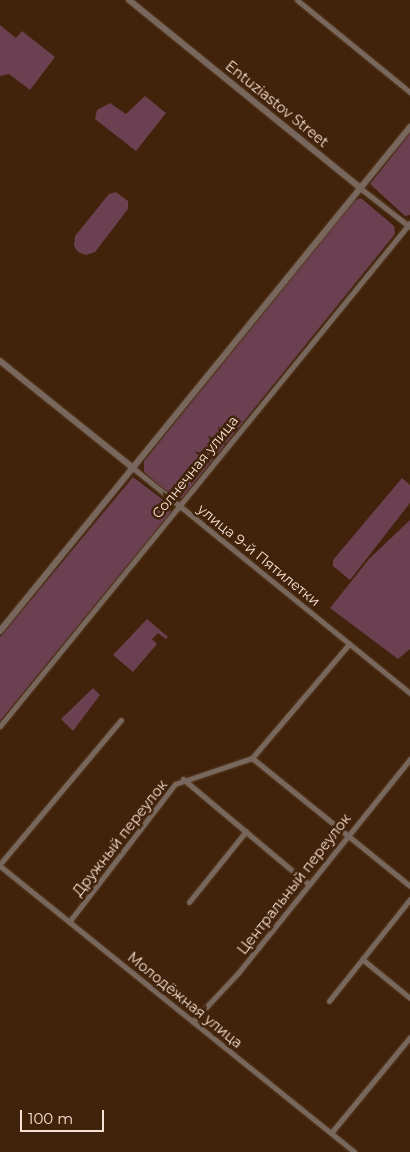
<!DOCTYPE html>
<html>
<head>
<meta charset="utf-8">
<style>
	body { margin:0 }
	#map { position:relative; width:410px; height:1152px; overflow:hidden; background:#41220a; font-family:Montserrat,sans-serif }
	div>[style] { position:absolute }
	[style*='--x'] { left:calc(var(--x)*1px); top:calc(var(--y)*1px); width:calc(var(--w)*1px); rotate:calc(var(--a)*1deg) }
	.green>* { inset:0; background:#6b4051 }
	.roads { filter:drop-shadow(0 0 1px #5a3d26) drop-shadow(0 0 1px #5a3d26) }
	.minor>* { height:5px; margin:-2.5px; padding:0 2.5px; transform-origin:2.5px; border-radius:2.5px; background:#78675c }
	.tertiary>* { height:6px; margin:-3px; padding:0 3px; transform-origin:3px; border-radius:3px; background:#78675c }
	span { translate:-50% -50%; white-space:nowrap; text-align:center; line-height:1.15; -webkit-text-stroke:5px #41220a; paint-order:stroke }
	.street-label { font-size:14px; color:#f6e1d3 }
	.scale { position:absolute; left:20px; top:1110px; width:84px; height:22px; box-sizing:border-box; border:2px solid #f6e1d3; border-top:0; padding-left:6px; font-size:15px; line-height:18px; white-space:nowrap; color:#f6e1d3; -webkit-text-stroke:4px #41220a; paint-order:stroke }
</style>
</head>
<body>
<div id="map">
	<div class="green">
		<i style="clip-path:polygon(0 25px,16px 38px,22px 31px,55px 57px,30px 90px,9px 74px,0 76px)"></i>
		<i style="clip-path:polygon(145px 96px,166px 113px,136px 151px,95px 119px,97px 110px,110px 103px,126px 114px)"></i>
		<i style="clip-path:polygon(410px 133px,410px 215px,405px 216px,370px 184px)"></i>
		<i style="clip-path:polygon(116px 192px,128px 201px,128px 209px,95px 252px,86px 255px,78px 252px,74px 246px,75px 236px,109px 194px)"></i>
		<i style="clip-path:polygon(361px 198px,394px 226px,395px 234px,182px 498px,175px 499px,144px 472px,144px 461px,354px 201px)"></i>
		<i style="clip-path:polygon(133px 477px,167px 503px,171px 512px,0 721px,0 637px)"></i>
		<i style="clip-path:polygon(402px 478px,410px 485px,410px 503px,350px 580px,333px 566px,333px 560px)"></i>
		<i style="clip-path:polygon(410px 520px,410px 649px,398px 659px,330px 608px,369px 559px)"></i>
		<i style="clip-path:polygon(147px 619px,168px 637px,166px 639px,158px 633px,152px 639px,157px 644px,133px 672px,113px 655px)"></i>
		<i style="clip-path:polygon(93px 688px,100px 695px,73px 731px,61px 719px)"></i>
	</div>
	<div class="roads">
		<div class="minor">
			<i style="--x:297;--y:0;--w:146;--a:39.2"></i>
			<i style="--x:360;--y:188;--w:63;--a:38"></i>
			<i style="--x:133;--y:468;--w:357;--a:39.1"></i>
			<i style="--x:0;--y:726;--w:649;--a:-50.82"></i>
			<i style="--x:252;--y:758;--w:203;--a:39"></i>
			<i style="--x:183;--y:779;--w:163;--a:40"></i>
			<i style="--x:0;--y:864;--w:188;--a:-50"></i>
			<i style="--x:0;--y:866;--w:456;--a:38.9"></i>
			<i style="--x:189;--y:902;--w:91;--a:-51.2"></i>
			<i style="--x:69;--y:922;--w:174;--a:-52.5"></i>
			<i style="--x:175;--y:784;--w:81;--a:-18.7"></i>
			<i style="--x:252;--y:758;--w:150;--a:-49.6"></i>
			<i style="--x:362;--y:959;--w:62;--a:39.1"></i>
			<i style="--x:329;--y:1001;--w:130;--a:-51.5"></i>
			<i style="--x:193;--y:1021;--w:66;--a:-46.8"></i>
			<i style="--x:238;--y:973;--w:275;--a:-51.2"></i>
			<i style="--x:331;--y:1133;--w:124;--a:-50.5"></i>
		</div>
		<div class="tertiary">
			<i style="--x:129;--y:0;--w:298;--a:39.1"></i>
			<i style="--x:0;--y:361;--w:171;--a:38.8"></i>
			<i style="--x:0;--y:631;--w:650;--a:-50.87"></i>
		</div>
	</div>
	<div class="street-label">
		<span style="left:277px;top:104px;rotate:39deg">Entuziastov Street</span>
		<span style="left:195px;top:467px;rotate:-51deg">Солнечная улица</span>
		<span style="left:259px;top:555px;rotate:39deg">улица 9-й Пятилетки</span>
		<span style="left:120px;top:838px;rotate:-52deg">Дружный переулок</span>
		<span style="left:294px;top:884px;rotate:-52deg">Центральный переулок</span>
		<span style="left:185px;top:1000px;rotate:39deg">Молодёжная улица</span>
	</div>
	<div class="scale">100 m</div>
</div>
</body>
</html>
